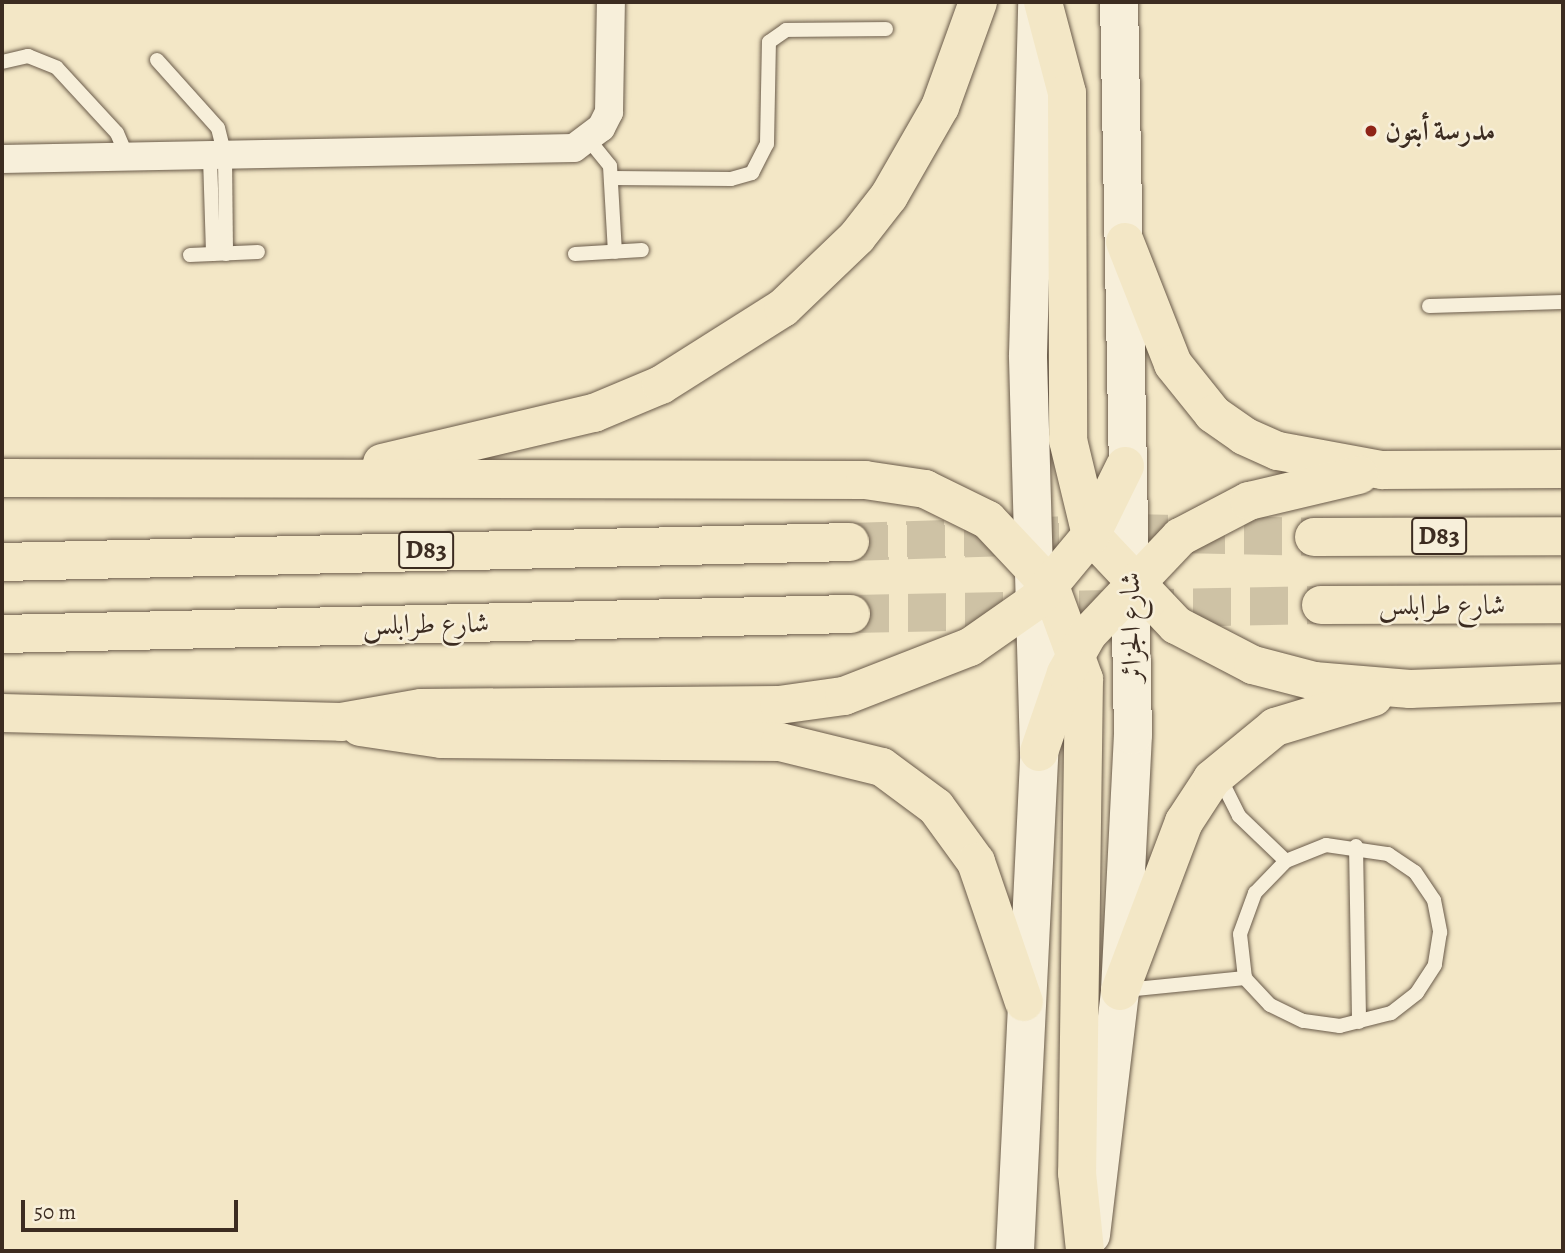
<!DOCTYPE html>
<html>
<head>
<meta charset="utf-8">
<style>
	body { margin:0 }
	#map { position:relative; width:1565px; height:1253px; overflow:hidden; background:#f3e7c6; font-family:Alegreya,Amiri,serif }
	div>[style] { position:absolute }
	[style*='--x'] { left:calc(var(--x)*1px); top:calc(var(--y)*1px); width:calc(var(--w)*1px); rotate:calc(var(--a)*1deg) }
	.motorway-tunnel>* { height:38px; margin-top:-19px; transform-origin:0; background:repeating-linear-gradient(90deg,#cec2a5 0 38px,transparent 0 57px) }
	.roads { filter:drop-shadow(0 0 2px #6a5b4a) drop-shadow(0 0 2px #6a5b4a) }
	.service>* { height:14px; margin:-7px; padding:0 7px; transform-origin:7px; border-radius:7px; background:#f7efda }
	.minor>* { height:28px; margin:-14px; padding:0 14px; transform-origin:14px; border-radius:14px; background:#f7efda }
	.secondary>* { height:38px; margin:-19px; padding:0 19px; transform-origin:19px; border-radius:19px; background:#f7efda }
	.motorway>* { height:38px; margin:-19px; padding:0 19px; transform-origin:19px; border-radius:19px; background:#f3e7c6 }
	.dots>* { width:19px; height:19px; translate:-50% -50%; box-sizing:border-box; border:4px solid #f7efda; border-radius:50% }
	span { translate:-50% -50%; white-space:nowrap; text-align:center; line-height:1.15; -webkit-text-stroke:5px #f7efda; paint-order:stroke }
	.shield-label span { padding:2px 5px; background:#f7efda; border:2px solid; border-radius:5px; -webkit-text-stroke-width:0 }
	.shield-label { font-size:26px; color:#3c2c21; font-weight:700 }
	.poi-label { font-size:28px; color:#3c2c21; font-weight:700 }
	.left { translate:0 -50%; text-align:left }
	.street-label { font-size:28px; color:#3c2c21 }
	.frame { position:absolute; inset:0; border:4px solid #3c2c21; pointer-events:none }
	.scale { position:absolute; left:21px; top:1200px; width:217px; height:32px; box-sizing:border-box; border:4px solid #3c2c21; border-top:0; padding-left:9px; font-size:21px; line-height:24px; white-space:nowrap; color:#3c2c21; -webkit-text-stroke:5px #f7efda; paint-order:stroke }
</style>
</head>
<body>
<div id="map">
	<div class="motorway-tunnel">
		<i style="--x:850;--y:542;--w:280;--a:-1.8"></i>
		<i style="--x:1130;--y:533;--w:184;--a:1.2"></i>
		<i style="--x:851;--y:614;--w:470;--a:-1.1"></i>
	</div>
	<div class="roads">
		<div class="service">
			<i style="--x:157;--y:60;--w:91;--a:48.1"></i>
			<i style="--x:218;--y:128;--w:29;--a:76"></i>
			<i style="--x:225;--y:156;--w:98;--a:89.4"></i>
			<i style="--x:2;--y:62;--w:27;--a:-13"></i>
			<i style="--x:28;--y:56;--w:31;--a:22"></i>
			<i style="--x:57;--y:68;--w:88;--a:47.3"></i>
			<i style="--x:117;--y:133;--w:28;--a:67"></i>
			<i style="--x:589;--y:140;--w:33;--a:51"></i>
			<i style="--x:610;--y:166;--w:86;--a:86.7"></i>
			<i style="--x:210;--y:157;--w:97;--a:88.2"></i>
			<i style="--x:612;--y:178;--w:119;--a:0.5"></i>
			<i style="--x:731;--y:179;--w:22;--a:-16"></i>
			<i style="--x:752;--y:173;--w:33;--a:-63"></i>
			<i style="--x:767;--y:144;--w:102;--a:-88.9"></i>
			<i style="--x:769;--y:42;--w:21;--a:-35"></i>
			<i style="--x:786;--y:30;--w:100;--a:-0.6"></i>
			<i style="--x:575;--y:254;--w:67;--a:-3.4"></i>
			<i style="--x:190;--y:255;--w:68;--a:-2.5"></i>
			<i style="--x:1429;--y:306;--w:134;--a:-1.7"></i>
			<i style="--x:1219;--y:776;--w:45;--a:63.4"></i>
			<i style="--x:1239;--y:816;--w:65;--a:43.8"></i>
			<i style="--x:1326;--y:845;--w:63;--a:8.3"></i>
			<i style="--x:1388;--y:854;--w:32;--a:34"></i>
			<i style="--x:1415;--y:872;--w:34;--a:56"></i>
			<i style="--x:1434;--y:900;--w:33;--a:79"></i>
			<i style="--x:1440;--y:932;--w:33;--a:99"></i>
			<i style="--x:1435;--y:965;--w:33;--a:123"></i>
			<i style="--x:1417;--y:993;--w:33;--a:142"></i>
			<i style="--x:1391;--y:1013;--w:53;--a:165.7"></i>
			<i style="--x:1340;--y:1026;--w:37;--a:-172"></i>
			<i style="--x:1303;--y:1021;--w:37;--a:-154"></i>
			<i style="--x:1270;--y:1005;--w:37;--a:-133"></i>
			<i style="--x:1245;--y:978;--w:44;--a:-96.5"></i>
			<i style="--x:1240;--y:934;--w:44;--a:-69.9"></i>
			<i style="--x:1255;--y:893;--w:45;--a:-45.9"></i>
			<i style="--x:1286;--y:861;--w:43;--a:-21.8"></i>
			<i style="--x:1356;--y:846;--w:176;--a:89"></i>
			<i style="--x:1125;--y:990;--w:121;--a:-5.7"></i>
		</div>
		<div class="minor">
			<i style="--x:2;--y:159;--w:572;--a:-1.1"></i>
			<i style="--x:574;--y:148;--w:34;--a:-37"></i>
			<i style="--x:601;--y:128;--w:18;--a:-63"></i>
			<i style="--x:609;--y:112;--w:110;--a:-89"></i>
		</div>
		<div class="secondary">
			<i style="--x:1091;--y:1235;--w:246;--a:-83.2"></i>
			<i style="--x:1120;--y:991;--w:256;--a:-87.1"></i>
			<i style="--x:1133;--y:735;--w:733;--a:-91.09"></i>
			<i style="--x:1015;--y:1251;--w:500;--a:-87.2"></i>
			<i style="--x:1039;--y:752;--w:397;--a:-91.6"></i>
			<i style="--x:1028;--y:355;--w:353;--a:-88.5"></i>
		</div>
		<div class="motorway">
			<i style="--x:1043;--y:2;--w:94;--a:75.2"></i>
			<i style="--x:1067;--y:93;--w:347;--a:89.8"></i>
			<i style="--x:1068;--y:440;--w:98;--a:76.4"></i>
			<i style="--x:1091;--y:535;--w:124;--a:46.6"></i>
			<i style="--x:1176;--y:625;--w:87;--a:27.5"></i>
			<i style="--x:1253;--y:665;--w:63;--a:14.7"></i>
			<i style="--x:1314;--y:681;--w:96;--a:4.8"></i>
			<i style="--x:1410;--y:689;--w:153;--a:-2.2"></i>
			<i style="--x:1125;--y:242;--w:131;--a:68.5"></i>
			<i style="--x:1173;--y:364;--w:64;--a:51.3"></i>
			<i style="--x:1213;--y:414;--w:38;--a:35"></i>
			<i style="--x:1244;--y:436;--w:37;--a:24"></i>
			<i style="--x:1278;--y:451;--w:106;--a:10.4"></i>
			<i style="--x:1382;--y:470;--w:181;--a:-0.3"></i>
			<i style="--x:382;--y:463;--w:218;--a:-13.3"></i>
			<i style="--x:594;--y:413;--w:73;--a:-22.7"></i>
			<i style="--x:661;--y:385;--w:144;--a:-32.3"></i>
			<i style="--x:783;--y:308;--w:103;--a:-43.8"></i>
			<i style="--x:857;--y:237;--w:52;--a:-52"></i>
			<i style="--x:889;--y:196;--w:103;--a:-60.2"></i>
			<i style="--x:940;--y:107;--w:112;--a:-70.1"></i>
			<i style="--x:2;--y:478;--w:863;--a:0.13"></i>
			<i style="--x:865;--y:480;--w:61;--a:8.5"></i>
			<i style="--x:925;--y:489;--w:70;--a:26.2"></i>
			<i style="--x:988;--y:520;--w:91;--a:46.8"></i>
			<i style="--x:1050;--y:586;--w:99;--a:69.9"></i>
			<i style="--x:1084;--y:679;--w:494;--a:90.8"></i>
			<i style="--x:1077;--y:1173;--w:78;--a:84.1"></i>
			<i style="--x:1314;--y:537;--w:249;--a:-0.2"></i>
			<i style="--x:2;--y:562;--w:848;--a:-1.35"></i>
			<i style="--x:1321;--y:605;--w:242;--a:-0.2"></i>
			<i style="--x:2;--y:634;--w:849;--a:-1.35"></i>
			<i style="--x:2;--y:713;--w:339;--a:1.5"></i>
			<i style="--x:341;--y:722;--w:81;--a:-9.9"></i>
			<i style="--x:421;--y:708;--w:358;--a:-0.5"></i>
			<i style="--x:779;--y:705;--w:66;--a:-7.9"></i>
			<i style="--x:844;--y:696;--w:135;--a:-21.3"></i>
			<i style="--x:970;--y:647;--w:82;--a:-35"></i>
			<i style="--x:1037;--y:600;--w:85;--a:-50.3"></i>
			<i style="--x:1091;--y:535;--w:77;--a:-63.8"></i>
			<i style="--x:360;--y:727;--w:82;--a:8.4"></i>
			<i style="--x:441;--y:739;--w:339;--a:0.5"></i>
			<i style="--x:780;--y:742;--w:105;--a:13.8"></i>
			<i style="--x:882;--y:767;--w:67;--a:36.5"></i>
			<i style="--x:936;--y:807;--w:68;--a:54"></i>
			<i style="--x:976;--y:862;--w:148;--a:71.1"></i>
			<i style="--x:1039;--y:752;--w:83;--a:-71.1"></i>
			<i style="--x:1066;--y:673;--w:45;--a:-60.6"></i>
			<i style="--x:1088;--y:634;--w:134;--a:-46.5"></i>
			<i style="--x:1180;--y:537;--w:78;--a:-27.6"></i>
			<i style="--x:1249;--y:501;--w:113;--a:-13.3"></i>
			<i style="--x:1120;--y:991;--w:181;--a:-69.3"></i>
			<i style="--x:1184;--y:822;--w:51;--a:-56.9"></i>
			<i style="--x:1212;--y:779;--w:82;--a:-39.5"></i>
			<i style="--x:1275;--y:727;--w:103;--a:-16.9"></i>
		</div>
	</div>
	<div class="dots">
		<i style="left:1371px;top:131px;background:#8f2418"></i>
	</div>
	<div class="shield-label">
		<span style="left:1439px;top:536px">D83</span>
		<span style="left:426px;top:550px">D83</span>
	</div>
	<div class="poi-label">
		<span class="left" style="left:1385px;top:131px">مدرسة أبتون</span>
	</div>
	<div class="street-label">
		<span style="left:1442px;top:605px">شارع طرابلس</span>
		<span style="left:426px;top:624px;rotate:-1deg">شارع طرابلس</span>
		<span style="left:1131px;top:627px;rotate:-91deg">شارع الجزائر</span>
	</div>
	<div class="frame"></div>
	<div class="scale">50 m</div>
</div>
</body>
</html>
